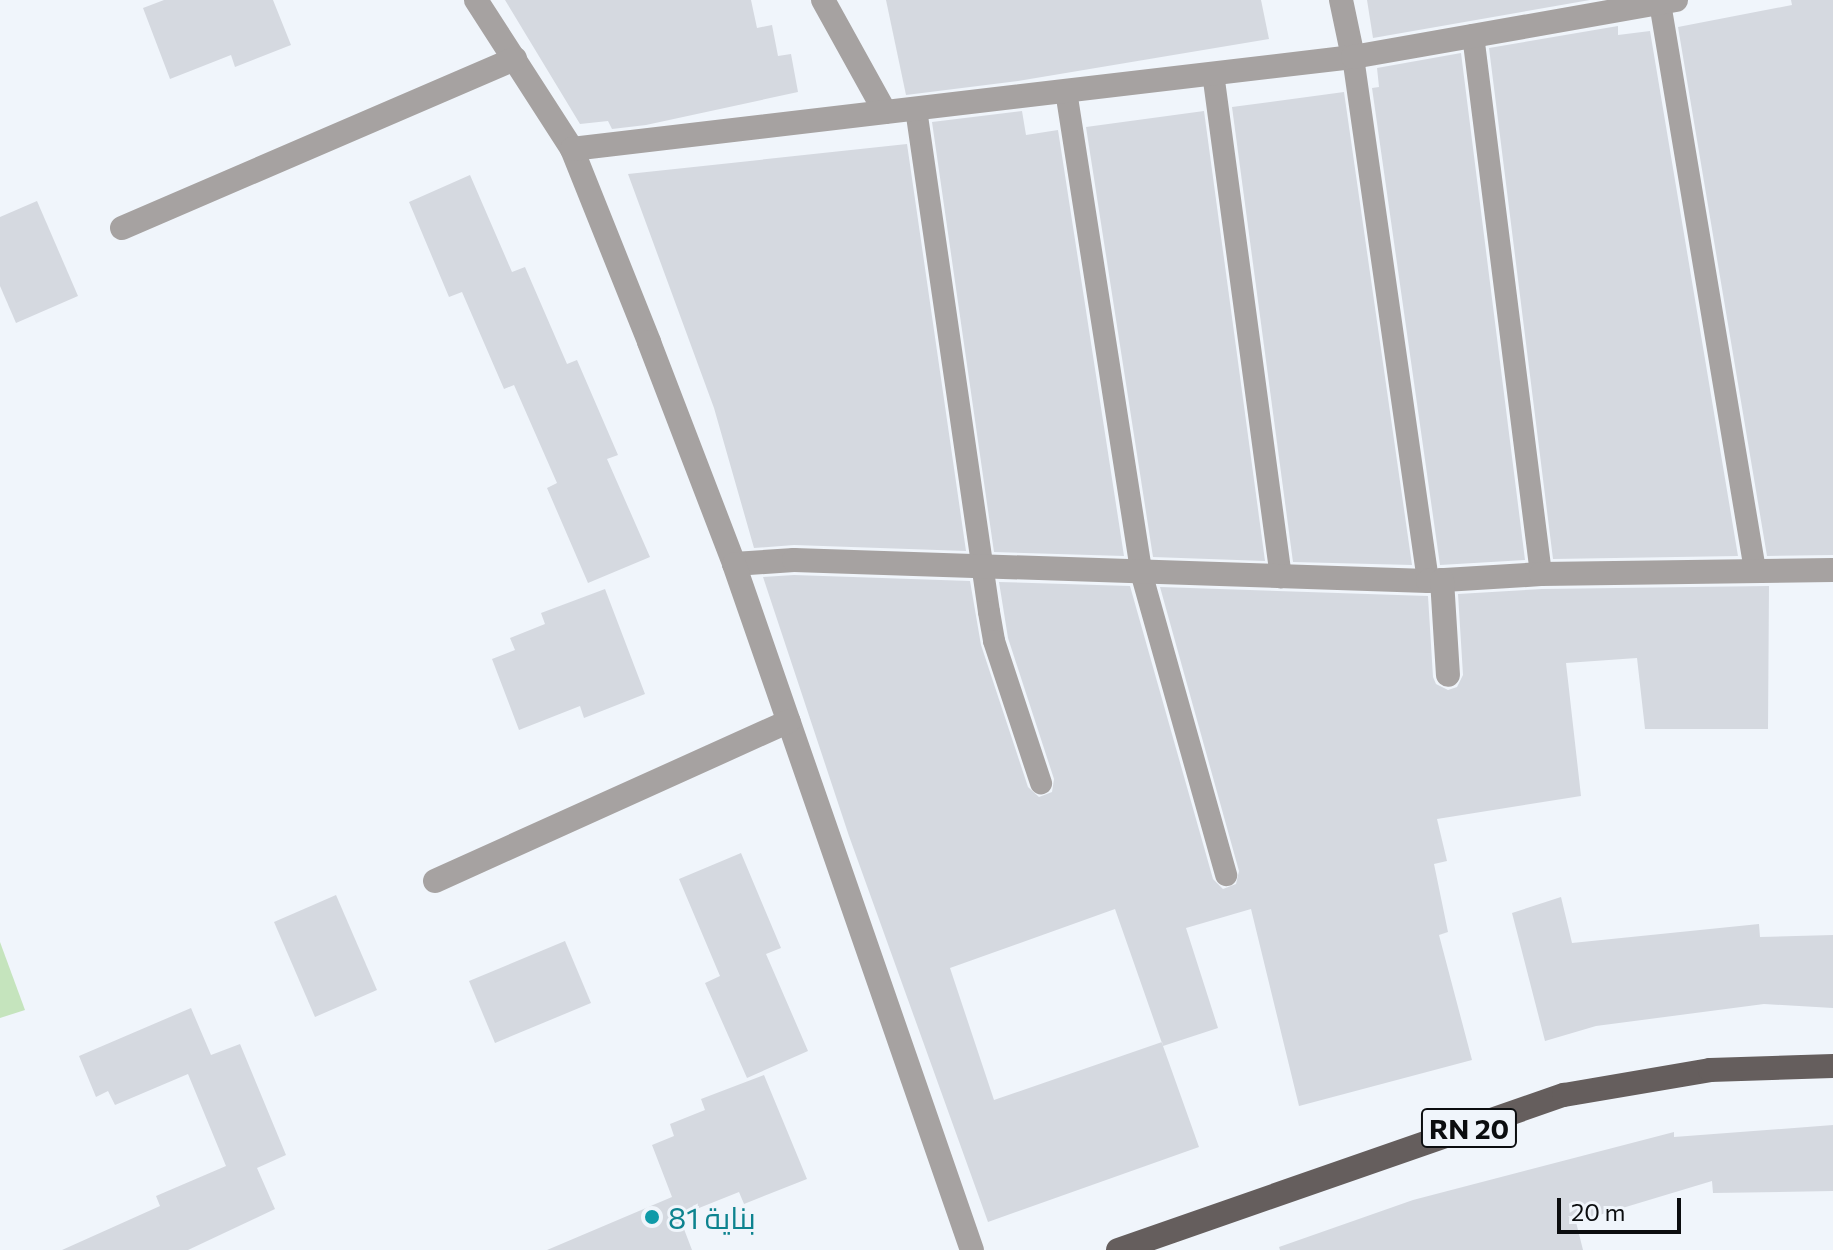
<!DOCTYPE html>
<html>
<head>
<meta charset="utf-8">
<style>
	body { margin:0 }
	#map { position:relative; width:1833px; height:1250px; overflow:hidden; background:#f0f5fb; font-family:Commissioner,Cairo,sans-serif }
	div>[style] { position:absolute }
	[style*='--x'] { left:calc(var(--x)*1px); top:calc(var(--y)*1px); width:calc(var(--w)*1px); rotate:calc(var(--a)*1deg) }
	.green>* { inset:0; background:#c5e4bd }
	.building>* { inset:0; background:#d5d9e0 }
	.service>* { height:22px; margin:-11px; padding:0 11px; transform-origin:11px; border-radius:11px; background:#a6a2a1 }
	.pedestrian>* { height:24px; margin:-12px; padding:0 12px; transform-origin:12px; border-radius:12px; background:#a6a2a1 }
	.minor>* { height:24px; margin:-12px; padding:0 12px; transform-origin:12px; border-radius:12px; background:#a6a2a1 }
	.primary>* { height:24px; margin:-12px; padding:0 12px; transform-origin:12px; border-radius:12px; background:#655e5d }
	.dots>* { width:22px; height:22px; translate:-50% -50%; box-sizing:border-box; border:4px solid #f0f5fb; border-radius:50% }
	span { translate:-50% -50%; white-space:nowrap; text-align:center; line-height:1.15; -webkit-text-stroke:6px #f0f5fb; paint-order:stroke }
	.shield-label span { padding:2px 6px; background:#f0f5fb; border:2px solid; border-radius:6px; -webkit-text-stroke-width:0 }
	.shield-label { font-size:28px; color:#0b0d0f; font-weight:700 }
	.culture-label { font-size:30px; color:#0d838f }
	.left { translate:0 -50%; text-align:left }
	.scale { position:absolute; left:1557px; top:1198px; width:124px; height:36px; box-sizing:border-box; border:4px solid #0b0d0f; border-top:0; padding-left:10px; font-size:24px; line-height:28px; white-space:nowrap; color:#0b0d0f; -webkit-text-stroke:6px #f0f5fb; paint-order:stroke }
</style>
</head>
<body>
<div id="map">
	<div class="green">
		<i style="clip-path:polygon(0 942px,25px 1010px,0 1018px)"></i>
	</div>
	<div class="building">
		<i style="clip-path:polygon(164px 0,273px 0,291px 45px,235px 67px,231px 55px,170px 79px,143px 8px)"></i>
		<i style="clip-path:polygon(505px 0,751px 0,757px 28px,772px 25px,778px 56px,791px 54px,798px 92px,646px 125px,612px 129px,608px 121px,580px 124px)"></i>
		<i style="clip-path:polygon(886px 0,1261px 0,1269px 39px,1018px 81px,906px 95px)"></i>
		<i style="clip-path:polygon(1367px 0,1590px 0,1373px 38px)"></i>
		<i style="clip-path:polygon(1791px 0,1833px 0,1833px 555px,1767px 556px,1678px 27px,1792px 5px)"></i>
		<i style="clip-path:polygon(1618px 26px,1618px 35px,1650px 31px,1738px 556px,1553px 559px,1489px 48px)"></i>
		<i style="clip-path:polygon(1461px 53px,1525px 560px,1440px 565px,1372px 88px,1379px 87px,1377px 68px)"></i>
		<i style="clip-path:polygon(1344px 92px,1412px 565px,1293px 562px,1232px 107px)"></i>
		<i style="clip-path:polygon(1022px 111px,1026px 135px,1058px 130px,1124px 556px,994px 552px,932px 122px)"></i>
		<i style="clip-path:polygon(1204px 111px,1265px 561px,1153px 557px,1086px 127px)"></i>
		<i style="clip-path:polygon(907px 144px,966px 551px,794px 545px,754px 548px,714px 408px,628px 174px)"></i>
		<i style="clip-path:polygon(470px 175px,512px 272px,525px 267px,567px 364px,577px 360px,618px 455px,607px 459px,650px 557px,588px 583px,547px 488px,557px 483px,514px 385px,504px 389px,462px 292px,449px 297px,409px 202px)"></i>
		<i style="clip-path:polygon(37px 201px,78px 296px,16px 323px,0 286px,0 217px)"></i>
		<i style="clip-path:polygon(evenodd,794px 575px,970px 581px,981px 645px,1028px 787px,1039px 797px,1052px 792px,1054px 779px,1008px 638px,999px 582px,1130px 586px,1213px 879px,1223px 889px,1236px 884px,1239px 871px,1160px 587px,1428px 596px,1433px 677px,1436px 684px,1448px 690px,1457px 687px,1463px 675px,1458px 594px,1542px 589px,1769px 586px,1768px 729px,1645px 729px,1637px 658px,1566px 663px,1581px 796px,1437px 819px,1447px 861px,1434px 864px,1448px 932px,1439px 935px,1472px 1060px,1299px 1106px,1251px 909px,1186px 928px,1218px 1028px,1163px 1046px,1199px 1147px,988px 1222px,849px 836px,763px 577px,794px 575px,1115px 909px,1163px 1046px,1162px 1042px,994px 1100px,950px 968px,1115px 909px)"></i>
		<i style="clip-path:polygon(605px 589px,645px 694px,584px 718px,580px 706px,519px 730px,492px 659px,515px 650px,510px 638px,545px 624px,541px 613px)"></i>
		<i style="clip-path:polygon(741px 853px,781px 948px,766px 954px,808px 1051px,747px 1078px,705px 983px,720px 976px,679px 879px)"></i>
		<i style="clip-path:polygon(336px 895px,377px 990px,315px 1017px,274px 922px)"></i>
		<i style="clip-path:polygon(1561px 897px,1572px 943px,1759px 924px,1760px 937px,1833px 935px,1833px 1008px,1764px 1004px,1596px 1026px,1545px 1041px,1512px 913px)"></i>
		<i style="clip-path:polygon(565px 941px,591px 1003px,495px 1043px,469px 981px)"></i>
		<i style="clip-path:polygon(191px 1008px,211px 1055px,240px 1044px,286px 1155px,257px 1168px,275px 1209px,188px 1250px,62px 1250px,160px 1206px,156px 1196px,226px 1166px,188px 1074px,115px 1105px,108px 1091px,96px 1097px,79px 1056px)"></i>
		<i style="clip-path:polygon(764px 1075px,807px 1179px,744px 1204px,739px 1192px,679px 1216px,692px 1250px,547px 1250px,672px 1197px,652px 1145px,674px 1136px,670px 1124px,705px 1110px,701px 1099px)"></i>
		<i style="clip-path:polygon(1833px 1125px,1833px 1191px,1713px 1193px,1712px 1181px,1576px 1222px,1583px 1250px,1280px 1250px,1279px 1247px,1413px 1200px,1674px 1132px,1674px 1137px)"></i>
	</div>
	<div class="service">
		<i style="--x:1660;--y:3;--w:575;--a:80.49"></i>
		<i style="--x:1473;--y:35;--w:543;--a:82.81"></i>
		<i style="--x:1353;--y:57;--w:529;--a:81.85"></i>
		<i style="--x:1213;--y:73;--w:509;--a:82.32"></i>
		<i style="--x:1066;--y:91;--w:487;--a:81.1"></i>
		<i style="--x:1141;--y:572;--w:315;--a:74.3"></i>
		<i style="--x:916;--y:109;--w:508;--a:81.74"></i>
		<i style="--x:989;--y:612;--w:29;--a:80"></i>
		<i style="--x:994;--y:641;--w:150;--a:71.7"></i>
	</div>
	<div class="pedestrian">
		<i style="--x:734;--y:564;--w:60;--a:-3.8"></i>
		<i style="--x:794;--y:560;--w:634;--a:1.9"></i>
		<i style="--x:1428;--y:581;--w:113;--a:-3.5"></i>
		<i style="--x:1541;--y:574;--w:292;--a:-0.8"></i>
		<i style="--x:1442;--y:580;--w:95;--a:86.4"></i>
	</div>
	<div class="minor">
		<i style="--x:476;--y:0;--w:177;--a:57.2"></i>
		<i style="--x:572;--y:149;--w:208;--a:68.2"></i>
		<i style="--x:649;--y:342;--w:238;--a:69"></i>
		<i style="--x:734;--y:564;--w:726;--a:70.87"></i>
		<i style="--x:823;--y:0;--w:128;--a:61"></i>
		<i style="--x:1341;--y:0;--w:58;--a:78.1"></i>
		<i style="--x:572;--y:149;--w:786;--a:-6.72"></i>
		<i style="--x:1353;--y:57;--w:328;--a:-10"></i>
		<i style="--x:122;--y:228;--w:428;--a:-23.3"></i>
		<i style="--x:435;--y:881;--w:388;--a:-24.3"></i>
	</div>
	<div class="primary">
		<i style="--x:1118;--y:1250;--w:472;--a:-19.2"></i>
		<i style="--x:1564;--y:1095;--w:148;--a:-9.7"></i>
		<i style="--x:1710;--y:1070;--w:123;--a:-1.9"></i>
	</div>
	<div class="dots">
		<i style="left:652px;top:1217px;background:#0f9aa8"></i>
	</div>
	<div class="shield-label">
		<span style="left:1469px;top:1128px">RN 20</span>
	</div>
	<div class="culture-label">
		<span class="left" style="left:668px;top:1217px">بناية 81</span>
	</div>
	<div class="scale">20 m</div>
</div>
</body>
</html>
